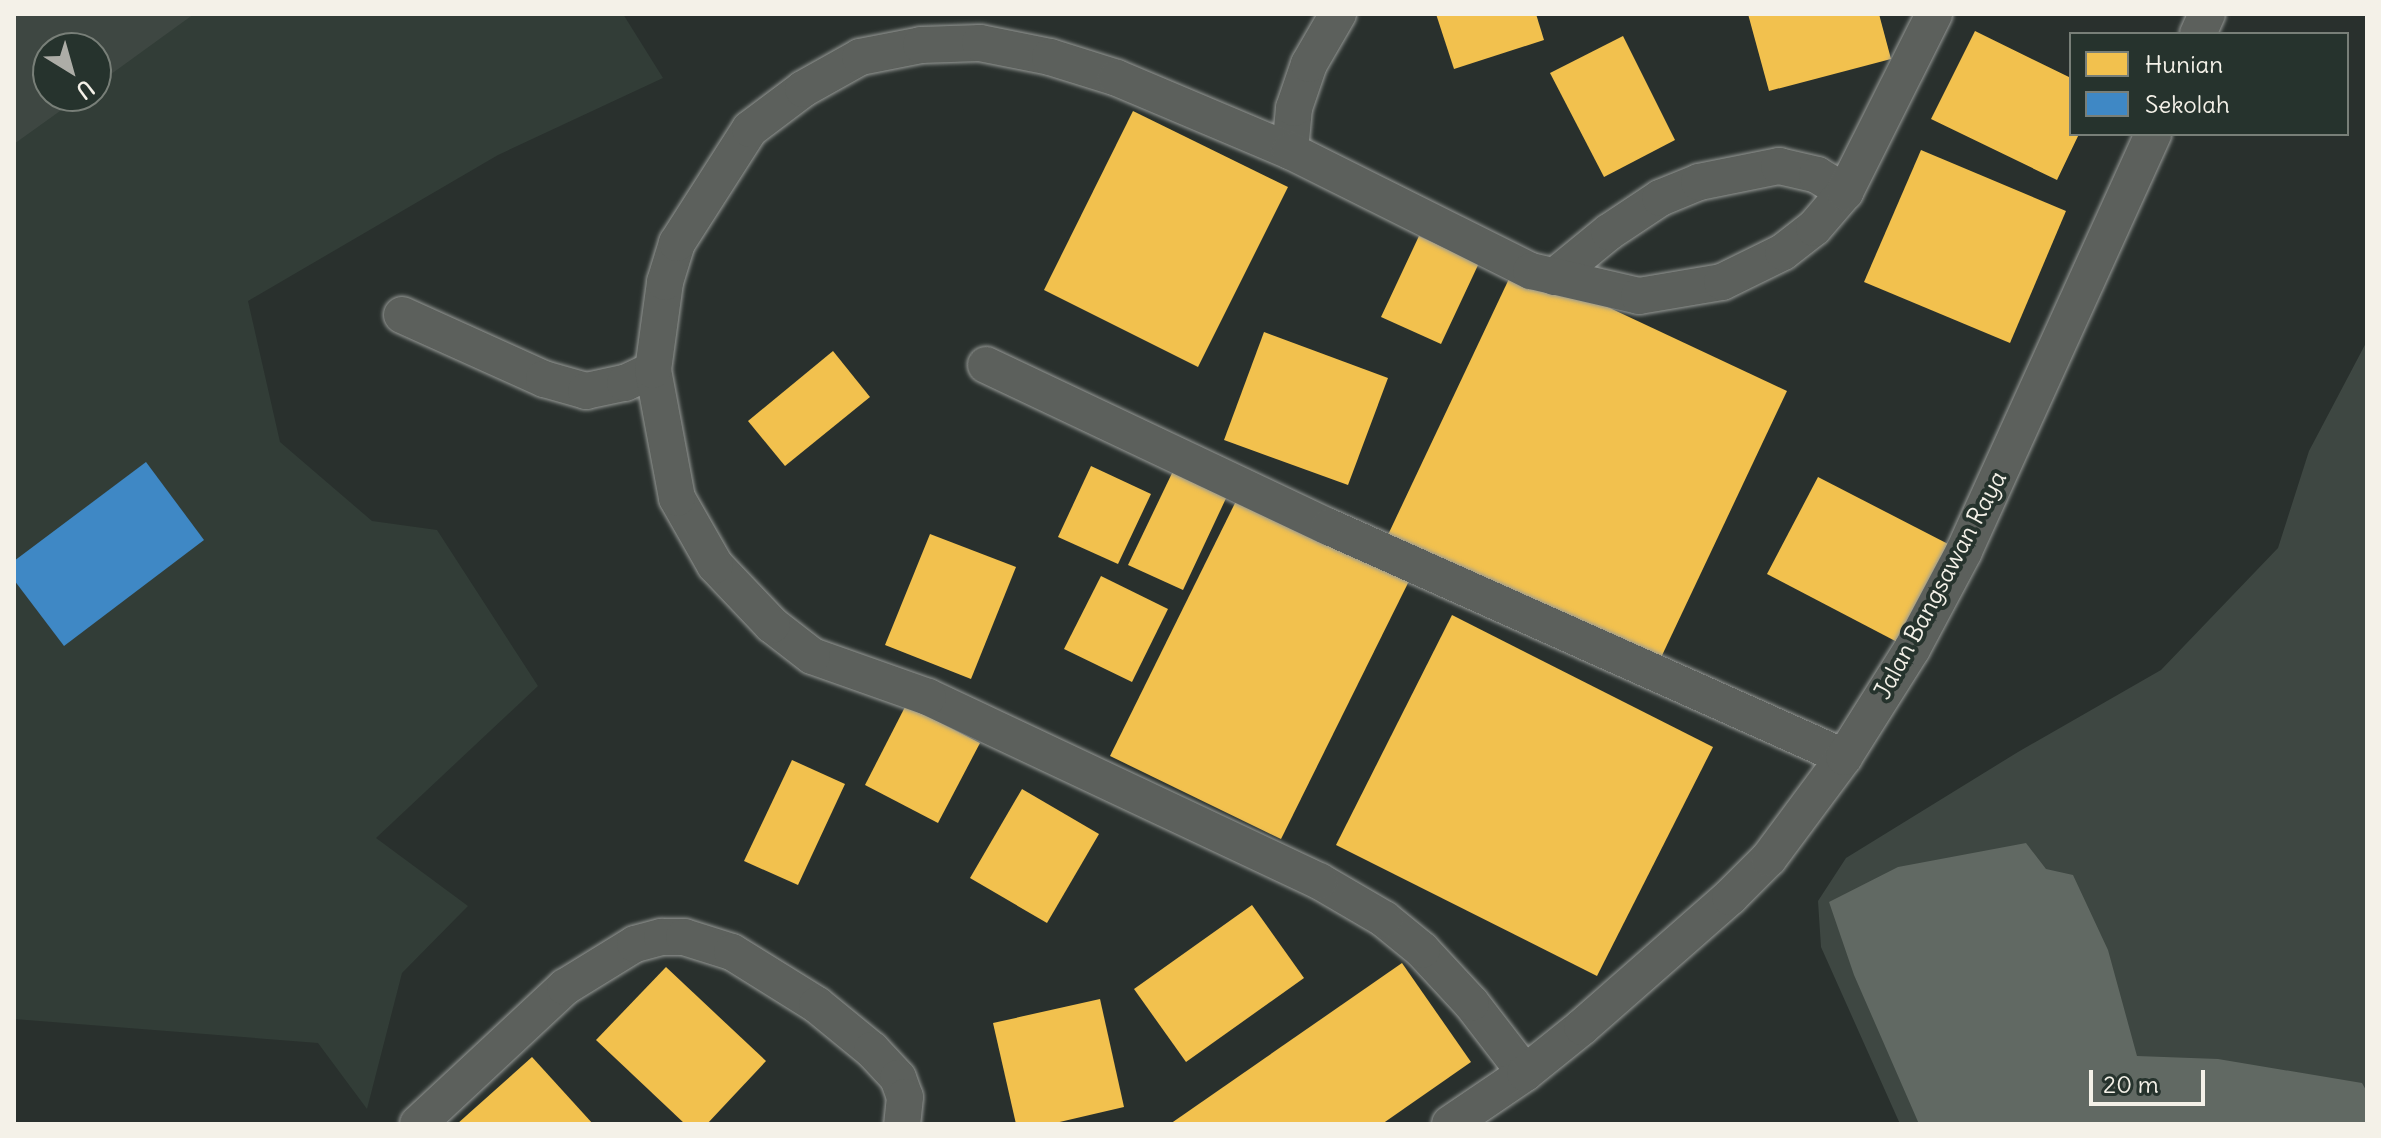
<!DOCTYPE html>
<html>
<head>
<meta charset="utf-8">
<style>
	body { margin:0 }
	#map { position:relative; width:2381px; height:1138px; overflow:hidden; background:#29302d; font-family:Delius,sans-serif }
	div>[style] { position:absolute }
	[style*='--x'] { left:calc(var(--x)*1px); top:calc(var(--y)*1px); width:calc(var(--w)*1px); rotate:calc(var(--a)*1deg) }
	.built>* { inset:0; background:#323d37 }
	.green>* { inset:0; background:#3e4742 }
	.water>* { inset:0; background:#616963 }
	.homes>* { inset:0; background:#f2c14e }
	.schools>* { inset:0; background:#3f88c5 }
	.roads { filter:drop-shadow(0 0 2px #969996) drop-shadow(0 0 2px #969996) }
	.minor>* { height:36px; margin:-18px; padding:0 18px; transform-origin:18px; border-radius:18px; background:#5c605c }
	span { translate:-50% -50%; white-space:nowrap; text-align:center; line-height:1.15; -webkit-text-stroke:8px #26332d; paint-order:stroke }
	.street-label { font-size:24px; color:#f4f1e8 }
	.frame { position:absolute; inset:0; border:16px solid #f4f1e8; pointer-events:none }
	.legend { position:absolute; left:2069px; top:32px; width:280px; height:104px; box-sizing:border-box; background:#26332d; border:2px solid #787f78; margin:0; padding:10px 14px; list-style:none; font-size:24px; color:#f4f1e8 }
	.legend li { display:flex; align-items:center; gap:16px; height:40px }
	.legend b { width:40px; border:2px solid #787f78 }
	.north { position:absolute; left:32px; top:32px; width:80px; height:80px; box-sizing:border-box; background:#26332d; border:2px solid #787f78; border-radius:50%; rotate:143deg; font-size:22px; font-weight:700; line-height:32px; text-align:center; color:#f4f1e8 }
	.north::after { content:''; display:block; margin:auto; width:28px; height:36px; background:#adada7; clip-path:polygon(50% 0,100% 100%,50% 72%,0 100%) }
	.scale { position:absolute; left:2089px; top:1070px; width:116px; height:36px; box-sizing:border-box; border:4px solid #f4f1e8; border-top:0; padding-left:10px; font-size:24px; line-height:28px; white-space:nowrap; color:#f4f1e8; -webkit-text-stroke:6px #26332d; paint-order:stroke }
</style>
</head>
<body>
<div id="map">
	<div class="built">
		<i style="clip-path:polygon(evenodd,14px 14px,623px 14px,663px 78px,498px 155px,248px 301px,280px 442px,372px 521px,437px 530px,538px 686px,376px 838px,468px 906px,402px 973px,367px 1109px,318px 1043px,14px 1019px,14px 14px,48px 48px,96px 48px,96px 96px,48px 96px,48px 48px)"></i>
	</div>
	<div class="green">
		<i style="clip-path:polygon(14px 14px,194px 14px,96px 85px,96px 48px,48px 48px,48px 96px,81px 96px,14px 144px)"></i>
		<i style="clip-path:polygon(2367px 341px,2367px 1124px,1900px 1124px,1821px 947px,1818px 901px,1846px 858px,2018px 752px,2161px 670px,2278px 548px,2309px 451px)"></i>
	</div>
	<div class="water">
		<i style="clip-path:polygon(2026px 843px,2046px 869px,2073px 875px,2108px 950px,2137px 1056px,2218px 1059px,2362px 1083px,2367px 1092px,2367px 1124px,1919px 1124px,1854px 975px,1829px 902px,1898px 867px)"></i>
	</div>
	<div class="homes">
		<i style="clip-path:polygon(1436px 14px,1536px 14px,1544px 40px,1454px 69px)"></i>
		<i style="clip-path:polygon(1748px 14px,1879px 14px,1891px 59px,1769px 91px)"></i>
		<i style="clip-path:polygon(1975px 31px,2071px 78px,2071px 134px,2079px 134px,2057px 180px,1931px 119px)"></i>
		<i style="clip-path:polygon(1623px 36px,1675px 140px,1604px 177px,1550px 73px)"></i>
		<i style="clip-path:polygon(1133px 111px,1288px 187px,1198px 367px,1044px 290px)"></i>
		<i style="clip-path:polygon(1921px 150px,2066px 211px,2010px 343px,1864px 282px)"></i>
		<i style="clip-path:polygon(1419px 236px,1479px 263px,1441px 344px,1381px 317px)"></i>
		<i style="clip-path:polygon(1516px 264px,1787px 391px,1657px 666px,1386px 539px)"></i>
		<i style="clip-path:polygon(1264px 332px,1388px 378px,1348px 485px,1224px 440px)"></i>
		<i style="clip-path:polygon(833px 351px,870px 397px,785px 466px,748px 421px)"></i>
		<i style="clip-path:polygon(1091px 466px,1151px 494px,1118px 564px,1058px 537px)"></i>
		<i style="clip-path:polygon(1174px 469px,1228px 494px,1183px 590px,1128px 565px)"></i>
		<i style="clip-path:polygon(1818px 477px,1952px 546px,1901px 644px,1767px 574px)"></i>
		<i style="clip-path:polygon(1240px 493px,1411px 577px,1281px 839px,1110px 756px)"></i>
		<i style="clip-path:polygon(930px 534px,1016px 567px,971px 679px,885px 645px)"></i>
		<i style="clip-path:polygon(1101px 576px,1168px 609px,1132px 682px,1064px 649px)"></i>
		<i style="clip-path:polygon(1452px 615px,1713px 747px,1597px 976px,1336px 845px)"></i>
		<i style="clip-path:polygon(906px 705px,980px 743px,938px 823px,865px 785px)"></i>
		<i style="clip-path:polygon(792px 760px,845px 784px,798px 885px,744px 861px)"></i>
		<i style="clip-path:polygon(1022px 789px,1099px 834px,1047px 923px,970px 878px)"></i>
		<i style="clip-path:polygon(1252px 905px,1304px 978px,1186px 1062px,1134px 989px)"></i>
		<i style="clip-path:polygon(1402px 963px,1471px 1062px,1382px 1124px,1170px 1124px)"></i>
		<i style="clip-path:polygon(666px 967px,766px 1061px,707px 1124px,685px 1124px,596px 1040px)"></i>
		<i style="clip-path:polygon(1100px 999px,1124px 1107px,1051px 1124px,1016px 1124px,993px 1023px)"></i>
		<i style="clip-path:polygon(532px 1057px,593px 1124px,457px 1124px)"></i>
	</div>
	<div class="schools">
		<i style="clip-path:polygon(146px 462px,204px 540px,64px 646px,14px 580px,14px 561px)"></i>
	</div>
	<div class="roads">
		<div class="minor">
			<i style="--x:2198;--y:34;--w:22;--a:-66"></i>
			<i style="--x:1290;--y:151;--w:43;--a:-84.7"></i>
			<i style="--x:1294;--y:108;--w:46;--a:-71.2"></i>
			<i style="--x:1309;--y:64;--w:58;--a:-59.9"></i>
			<i style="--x:1554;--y:277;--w:71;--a:-39.3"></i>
			<i style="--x:1609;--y:232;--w:61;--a:-33.7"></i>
			<i style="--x:1660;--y:198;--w:42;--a:-22.3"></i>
			<i style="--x:1699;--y:182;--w:82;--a:-11.3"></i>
			<i style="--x:1779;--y:166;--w:39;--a:13"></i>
			<i style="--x:1817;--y:175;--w:33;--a:31"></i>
			<i style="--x:402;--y:315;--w:156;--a:24.3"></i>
			<i style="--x:544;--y:379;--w:44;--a:15.9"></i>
			<i style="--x:586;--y:391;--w:40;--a:-12"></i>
			<i style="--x:625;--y:383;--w:31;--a:-25"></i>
			<i style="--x:986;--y:365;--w:379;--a:25.3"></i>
			<i style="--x:1329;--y:527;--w:564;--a:24.07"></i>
			<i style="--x:1525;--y:1073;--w:88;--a:-127.6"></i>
			<i style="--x:1471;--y:1003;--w:72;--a:-132.8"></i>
			<i style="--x:1422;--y:950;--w:49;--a:-140.8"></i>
			<i style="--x:1384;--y:919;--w:75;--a:-149.7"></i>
			<i style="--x:1319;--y:881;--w:432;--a:-154.8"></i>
			<i style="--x:928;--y:697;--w:123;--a:-160.5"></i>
			<i style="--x:812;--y:656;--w:51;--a:-142.2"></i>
			<i style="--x:772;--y:625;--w:83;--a:-133.5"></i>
			<i style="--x:715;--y:565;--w:77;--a:-119.6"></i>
			<i style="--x:677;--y:498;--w:130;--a:-100.6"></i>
			<i style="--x:653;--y:370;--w:89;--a:-82.2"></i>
			<i style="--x:665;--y:282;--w:41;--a:-72.9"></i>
			<i style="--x:677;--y:243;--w:135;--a:-57.4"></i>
			<i style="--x:750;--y:129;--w:66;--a:-37"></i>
			<i style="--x:803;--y:89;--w:65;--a:-29.3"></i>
			<i style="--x:860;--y:57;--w:62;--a:-11.1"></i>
			<i style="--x:921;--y:45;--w:59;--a:-1.9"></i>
			<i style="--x:980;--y:43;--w:71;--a:11.3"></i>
			<i style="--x:1050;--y:57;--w:70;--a:17.4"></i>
			<i style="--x:1117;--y:78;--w:188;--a:22.9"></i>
			<i style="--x:1290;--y:151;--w:269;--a:26.5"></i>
			<i style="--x:1531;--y:271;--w:111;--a:13"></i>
			<i style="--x:1639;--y:296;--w:84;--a:-9.6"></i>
			<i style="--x:1722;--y:282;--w:68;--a:-26.2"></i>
			<i style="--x:1783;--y:252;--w:39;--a:-38"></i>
			<i style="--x:1814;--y:228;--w:48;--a:-49.3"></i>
			<i style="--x:1845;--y:192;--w:199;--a:-63.4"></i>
			<i style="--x:418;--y:1124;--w:201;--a:-43"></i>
			<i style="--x:565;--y:987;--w:82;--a:-31.6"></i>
			<i style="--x:635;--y:944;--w:28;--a:-15"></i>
			<i style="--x:662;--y:937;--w:22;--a:0"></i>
			<i style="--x:684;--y:937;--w:50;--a:17.4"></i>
			<i style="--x:732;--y:952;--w:100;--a:31.9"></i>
			<i style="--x:817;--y:1005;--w:71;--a:39.3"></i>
			<i style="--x:872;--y:1050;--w:38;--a:47"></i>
			<i style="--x:898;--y:1078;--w:20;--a:70"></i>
			<i style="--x:905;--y:1097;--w:27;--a:96"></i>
			<i style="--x:1450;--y:1124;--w:91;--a:-34.2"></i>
			<i style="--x:1525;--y:1073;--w:73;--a:-38.9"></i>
			<i style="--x:1582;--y:1027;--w:197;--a:-41.3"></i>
			<i style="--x:1730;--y:897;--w:55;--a:-45"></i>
			<i style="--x:1769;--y:858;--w:126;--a:-53.4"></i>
			<i style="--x:1844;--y:757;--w:128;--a:-57.8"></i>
			<i style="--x:1912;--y:649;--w:111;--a:-62"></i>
			<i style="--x:1964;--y:551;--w:458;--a:-65.6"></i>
		</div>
	</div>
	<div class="street-label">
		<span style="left:1940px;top:585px;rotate:-62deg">Jalan Bangsawan Raya</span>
	</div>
	<div class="frame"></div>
	<ul class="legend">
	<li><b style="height:22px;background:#f2c14e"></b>Hunian</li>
	<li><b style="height:22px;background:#3f88c5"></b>Sekolah</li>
	</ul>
	<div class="north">U</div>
	<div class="scale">20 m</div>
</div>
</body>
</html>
